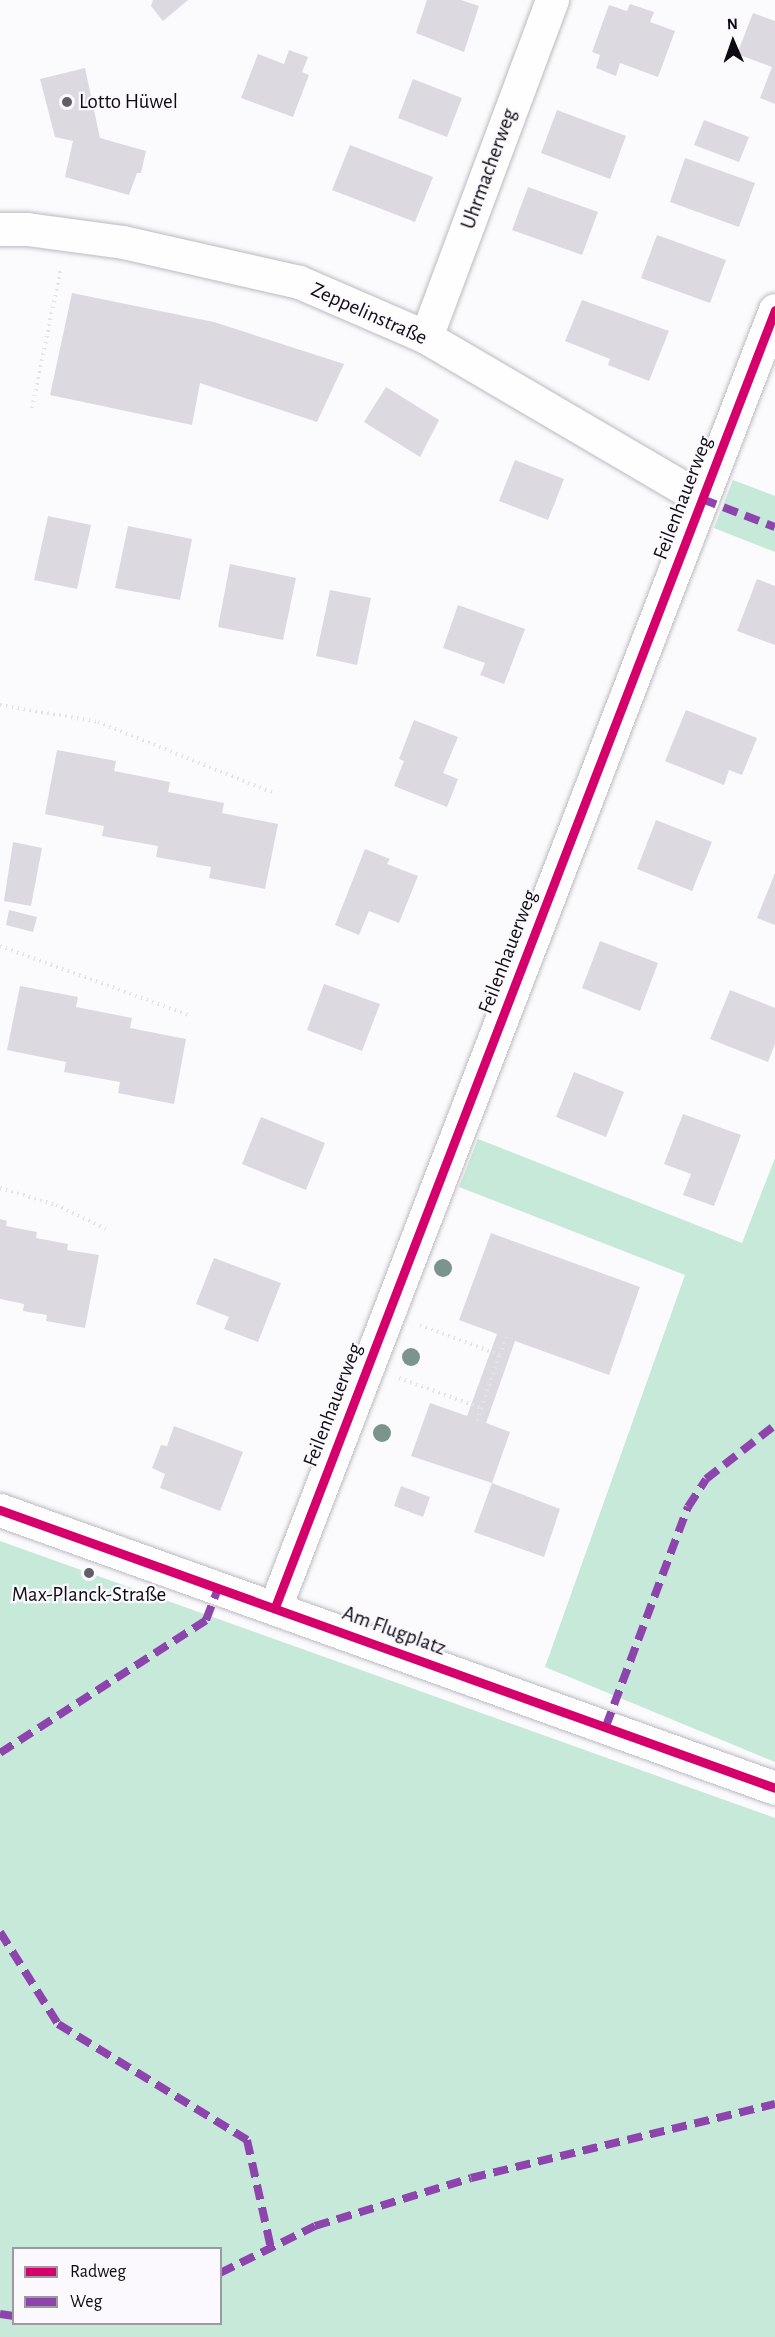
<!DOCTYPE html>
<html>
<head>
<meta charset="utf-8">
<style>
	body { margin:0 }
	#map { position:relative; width:775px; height:2337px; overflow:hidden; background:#fbfafd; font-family:"Alegreya Sans",sans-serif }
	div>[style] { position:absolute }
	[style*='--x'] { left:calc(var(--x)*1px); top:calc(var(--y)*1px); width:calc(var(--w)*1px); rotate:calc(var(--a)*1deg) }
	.green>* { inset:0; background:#c7e9da }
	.building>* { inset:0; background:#dcdae0 }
	.path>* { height:4px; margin-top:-2px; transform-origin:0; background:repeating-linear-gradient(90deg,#e4e4e4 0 1.5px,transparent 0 6px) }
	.roads { filter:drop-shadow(0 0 2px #bcbabf) drop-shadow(0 0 2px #bcbabf) }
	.minor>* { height:33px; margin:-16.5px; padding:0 16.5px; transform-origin:16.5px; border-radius:16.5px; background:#fefeff }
	.quiet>* { height:8px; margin-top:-4px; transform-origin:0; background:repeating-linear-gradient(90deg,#8e44ad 0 15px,transparent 0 23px) }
	.cycleway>* { height:9px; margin:-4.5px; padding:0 4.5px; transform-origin:4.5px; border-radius:4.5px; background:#d6006c }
	.trees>* { width:18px; height:18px; margin:-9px; border-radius:50%; background:#7c958c }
	.dots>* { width:16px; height:16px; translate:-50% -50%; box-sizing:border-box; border:3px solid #fbf9fe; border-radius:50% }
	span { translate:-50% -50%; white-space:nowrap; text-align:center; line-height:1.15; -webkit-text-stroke:4.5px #fbf9fe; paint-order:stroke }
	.poi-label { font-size:21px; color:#0e0b13 }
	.left { translate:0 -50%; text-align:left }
	.street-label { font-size:21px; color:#0e0b13 }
	.legend { position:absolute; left:12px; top:2247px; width:210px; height:78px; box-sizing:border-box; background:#fbf9fe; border:2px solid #9c9aa0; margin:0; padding:8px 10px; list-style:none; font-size:18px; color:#0e0b13 }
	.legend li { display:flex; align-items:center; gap:12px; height:30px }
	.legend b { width:30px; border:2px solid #9c9aa0 }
	.north { position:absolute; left:703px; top:12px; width:60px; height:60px; -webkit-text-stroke:4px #fbf9fe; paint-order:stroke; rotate:358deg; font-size:16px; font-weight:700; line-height:24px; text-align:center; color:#0e0b13 }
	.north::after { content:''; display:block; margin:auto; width:21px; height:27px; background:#0e0b13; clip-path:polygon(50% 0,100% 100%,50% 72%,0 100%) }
</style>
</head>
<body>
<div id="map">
	<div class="green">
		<i style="clip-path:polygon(733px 480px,775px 496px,775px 552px,714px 528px)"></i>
		<i style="clip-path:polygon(478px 1139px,742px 1243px,775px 1158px,775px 1762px,545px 1667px,685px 1275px,459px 1187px)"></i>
		<i style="clip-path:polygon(evenodd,0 1541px,775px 1818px,775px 2337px,0 2337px,0 1541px,14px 2248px,220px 2248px,220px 2324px,14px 2324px,14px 2248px)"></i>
	</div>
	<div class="building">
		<i style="clip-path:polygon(153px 0,188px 0,163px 21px,151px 6px)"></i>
		<i style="clip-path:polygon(427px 0,461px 0,479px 6px,464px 52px,416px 33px)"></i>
		<i style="clip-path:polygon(630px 4px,654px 12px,650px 22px,675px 31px,658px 77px,620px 63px,616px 76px,596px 68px,600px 55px,592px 52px,609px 5px,627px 11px)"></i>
		<i style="clip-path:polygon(753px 13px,775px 21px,775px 104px,760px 98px,772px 67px,737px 54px)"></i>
		<i style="clip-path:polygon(289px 50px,308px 57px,302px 72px,309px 75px,293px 117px,241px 98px,258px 54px,284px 64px)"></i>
		<i style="clip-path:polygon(85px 68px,100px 138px,146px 151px,141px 173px,137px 173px,129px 195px,65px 177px,73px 141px,55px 137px,40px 79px)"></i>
		<i style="clip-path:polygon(413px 79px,462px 98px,447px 137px,398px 118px)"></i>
		<i style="clip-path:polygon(557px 110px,626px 136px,610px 179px,541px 153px)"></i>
		<i style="clip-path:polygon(704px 120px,749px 137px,739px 162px,694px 145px)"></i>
		<i style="clip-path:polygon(350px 145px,433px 177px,415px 222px,332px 190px)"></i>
		<i style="clip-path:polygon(685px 158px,755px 183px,739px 227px,670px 202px)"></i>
		<i style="clip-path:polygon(528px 187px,598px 212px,582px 255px,512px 230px)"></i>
		<i style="clip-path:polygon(657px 235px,726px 260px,710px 303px,641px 278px)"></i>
		<i style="clip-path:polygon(72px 293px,214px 322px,344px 364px,317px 422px,200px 383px,192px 425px,50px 395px)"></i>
		<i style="clip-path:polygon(582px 300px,669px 331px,649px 381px,608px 365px,610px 359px,565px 341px)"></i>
		<i style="clip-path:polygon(386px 387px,439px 420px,420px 457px,364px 422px)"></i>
		<i style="clip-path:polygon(515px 460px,564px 479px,548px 520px,499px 501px)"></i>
		<i style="clip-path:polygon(48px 516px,91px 525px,77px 589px,34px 580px)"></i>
		<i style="clip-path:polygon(128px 526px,192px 539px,180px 600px,115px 588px)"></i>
		<i style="clip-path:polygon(230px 564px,296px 578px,283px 640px,218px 627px)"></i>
		<i style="clip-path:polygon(757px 579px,775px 586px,775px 645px,737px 631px)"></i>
		<i style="clip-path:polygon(330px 590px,371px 598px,357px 665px,316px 656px)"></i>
		<i style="clip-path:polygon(458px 605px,525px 629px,504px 684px,480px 675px,485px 663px,443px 648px)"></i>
		<i style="clip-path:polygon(686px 710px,757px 738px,742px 775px,729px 770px,724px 785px,665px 761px)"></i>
		<i style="clip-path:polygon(414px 720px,458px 737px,443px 773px,458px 779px,447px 807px,394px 786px,404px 761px,399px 759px)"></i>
		<i style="clip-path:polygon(57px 750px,116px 761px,114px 771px,170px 782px,168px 792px,224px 803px,222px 813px,278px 824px,265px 889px,209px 878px,211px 867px,156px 857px,158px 846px,102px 836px,104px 826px,45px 814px)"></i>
		<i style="clip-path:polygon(656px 820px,712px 842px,692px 891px,637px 869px)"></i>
		<i style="clip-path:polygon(13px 842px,42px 848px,31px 906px,4px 901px)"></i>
		<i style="clip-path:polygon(365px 849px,390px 859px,387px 864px,418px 876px,399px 923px,369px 911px,359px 935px,335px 925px)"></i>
		<i style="clip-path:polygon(775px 873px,775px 925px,757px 918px)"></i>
		<i style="clip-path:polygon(9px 910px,37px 917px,33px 932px,6px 925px)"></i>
		<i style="clip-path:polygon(600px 941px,658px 963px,640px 1011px,582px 988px)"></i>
		<i style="clip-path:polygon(324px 984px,380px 1004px,362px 1051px,307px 1030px)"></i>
		<i style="clip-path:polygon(20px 986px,78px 997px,76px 1007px,132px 1018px,130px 1028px,186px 1039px,174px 1104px,118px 1093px,120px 1082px,64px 1072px,66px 1062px,7px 1050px)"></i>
		<i style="clip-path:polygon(730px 990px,775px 1008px,775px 1044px,768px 1062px,710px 1039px)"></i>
		<i style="clip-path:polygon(574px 1072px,624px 1092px,606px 1137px,556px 1117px)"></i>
		<i style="clip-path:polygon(683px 1114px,741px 1135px,714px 1206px,683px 1195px,691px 1174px,664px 1164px)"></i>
		<i style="clip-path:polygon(261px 1117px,325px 1143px,306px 1190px,242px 1164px)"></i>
		<i style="clip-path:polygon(0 1219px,7px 1221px,6px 1226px,37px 1232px,36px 1238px,68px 1244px,67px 1250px,99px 1255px,85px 1328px,46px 1321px,47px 1315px,23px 1311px,24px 1304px,0 1299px)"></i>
		<i style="clip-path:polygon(491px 1233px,640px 1287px,609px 1375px,515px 1341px,486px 1423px,510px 1432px,492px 1483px,411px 1456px,430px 1403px,467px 1416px,497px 1334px,459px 1320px)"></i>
		<i style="clip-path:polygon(214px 1258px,281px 1283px,258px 1342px,224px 1329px,229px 1317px,196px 1304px)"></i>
		<i style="clip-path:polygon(174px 1426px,243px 1452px,220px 1511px,160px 1488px,165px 1474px,152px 1468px,161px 1445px,167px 1446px)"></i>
		<i style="clip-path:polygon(492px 1483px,560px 1509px,544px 1557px,474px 1532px)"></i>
		<i style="clip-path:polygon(401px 1486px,430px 1497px,423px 1517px,394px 1506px)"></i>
	</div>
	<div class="path">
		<i style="--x:32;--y:408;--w:143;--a:-78.3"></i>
		<i style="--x:0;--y:705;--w:99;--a:9.8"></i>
		<i style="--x:98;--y:722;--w:190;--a:22"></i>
		<i style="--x:0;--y:946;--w:201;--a:20.1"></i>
		<i style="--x:0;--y:1188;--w:59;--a:16.9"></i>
		<i style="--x:56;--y:1205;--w:55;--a:25.6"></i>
		<i style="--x:420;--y:1325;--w:85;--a:20.6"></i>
		<i style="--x:500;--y:1355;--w:19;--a:-72"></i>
		<i style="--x:399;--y:1378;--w:87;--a:20.1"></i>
		<i style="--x:481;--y:1408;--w:13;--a:108"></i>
		<i style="--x:481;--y:1408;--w:56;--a:-70.3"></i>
	</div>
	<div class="roads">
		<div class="minor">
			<i style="--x:0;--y:229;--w:27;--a:0"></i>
			<i style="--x:27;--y:229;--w:97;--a:7.7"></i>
			<i style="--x:123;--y:242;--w:180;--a:12.8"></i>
			<i style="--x:299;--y:282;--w:138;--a:23.4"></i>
			<i style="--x:426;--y:337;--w:320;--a:30.4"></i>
			<i style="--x:426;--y:337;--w:360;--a:-69.5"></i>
			<i style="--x:0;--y:1510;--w:823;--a:19.73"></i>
			<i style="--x:275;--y:1607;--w:1390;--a:-68.92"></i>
		</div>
	</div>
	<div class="quiet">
		<i style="--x:702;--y:499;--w:78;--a:21"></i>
		<i style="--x:606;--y:1726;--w:234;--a:-69.5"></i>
		<i style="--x:688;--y:1507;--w:33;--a:-57"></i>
		<i style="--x:706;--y:1479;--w:88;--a:-38"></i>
		<i style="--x:0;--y:1753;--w:245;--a:-32.8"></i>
		<i style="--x:206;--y:1620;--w:36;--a:-69"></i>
		<i style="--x:0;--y:1932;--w:109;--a:57.8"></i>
		<i style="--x:58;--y:2024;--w:222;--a:31.5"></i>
		<i style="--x:247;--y:2140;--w:111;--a:77.5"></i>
		<i style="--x:220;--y:2273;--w:106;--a:-26.3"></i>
		<i style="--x:315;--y:2226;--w:163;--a:-17.1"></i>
		<i style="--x:471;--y:2178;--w:313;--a:-13.7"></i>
		<i style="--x:0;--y:2314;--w:14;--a:8"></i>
	</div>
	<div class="cycleway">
		<i style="--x:0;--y:1510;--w:823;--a:19.73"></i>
		<i style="--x:275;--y:1607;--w:1390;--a:-68.92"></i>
	</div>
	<div class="trees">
		<i style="left:443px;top:1268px"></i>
		<i style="left:411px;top:1357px"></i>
		<i style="left:382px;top:1433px"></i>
	</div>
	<div class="dots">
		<i style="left:67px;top:102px;background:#615f65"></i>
		<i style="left:89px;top:1573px;background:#615f65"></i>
	</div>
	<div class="poi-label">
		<span class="left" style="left:79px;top:102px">Lotto Hüwel</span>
		<span style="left:89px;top:1595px">Max-Planck-Straße</span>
	</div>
	<div class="street-label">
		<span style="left:489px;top:169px;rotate:-70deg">Uhrmacherweg</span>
		<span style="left:369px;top:314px;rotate:24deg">Zeppelinstraße</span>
		<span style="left:683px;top:498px;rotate:-69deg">Feilenhauerweg</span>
		<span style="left:508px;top:952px;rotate:-69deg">Feilenhauerweg</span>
		<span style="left:333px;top:1405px;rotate:-69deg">Feilenhauerweg</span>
		<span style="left:394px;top:1631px;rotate:20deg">Am Flugplatz</span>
	</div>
	<ul class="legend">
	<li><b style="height:8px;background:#d6006c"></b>Radweg</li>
	<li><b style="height:8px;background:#8e44ad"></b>Weg</li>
	</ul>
	<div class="north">N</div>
</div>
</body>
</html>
